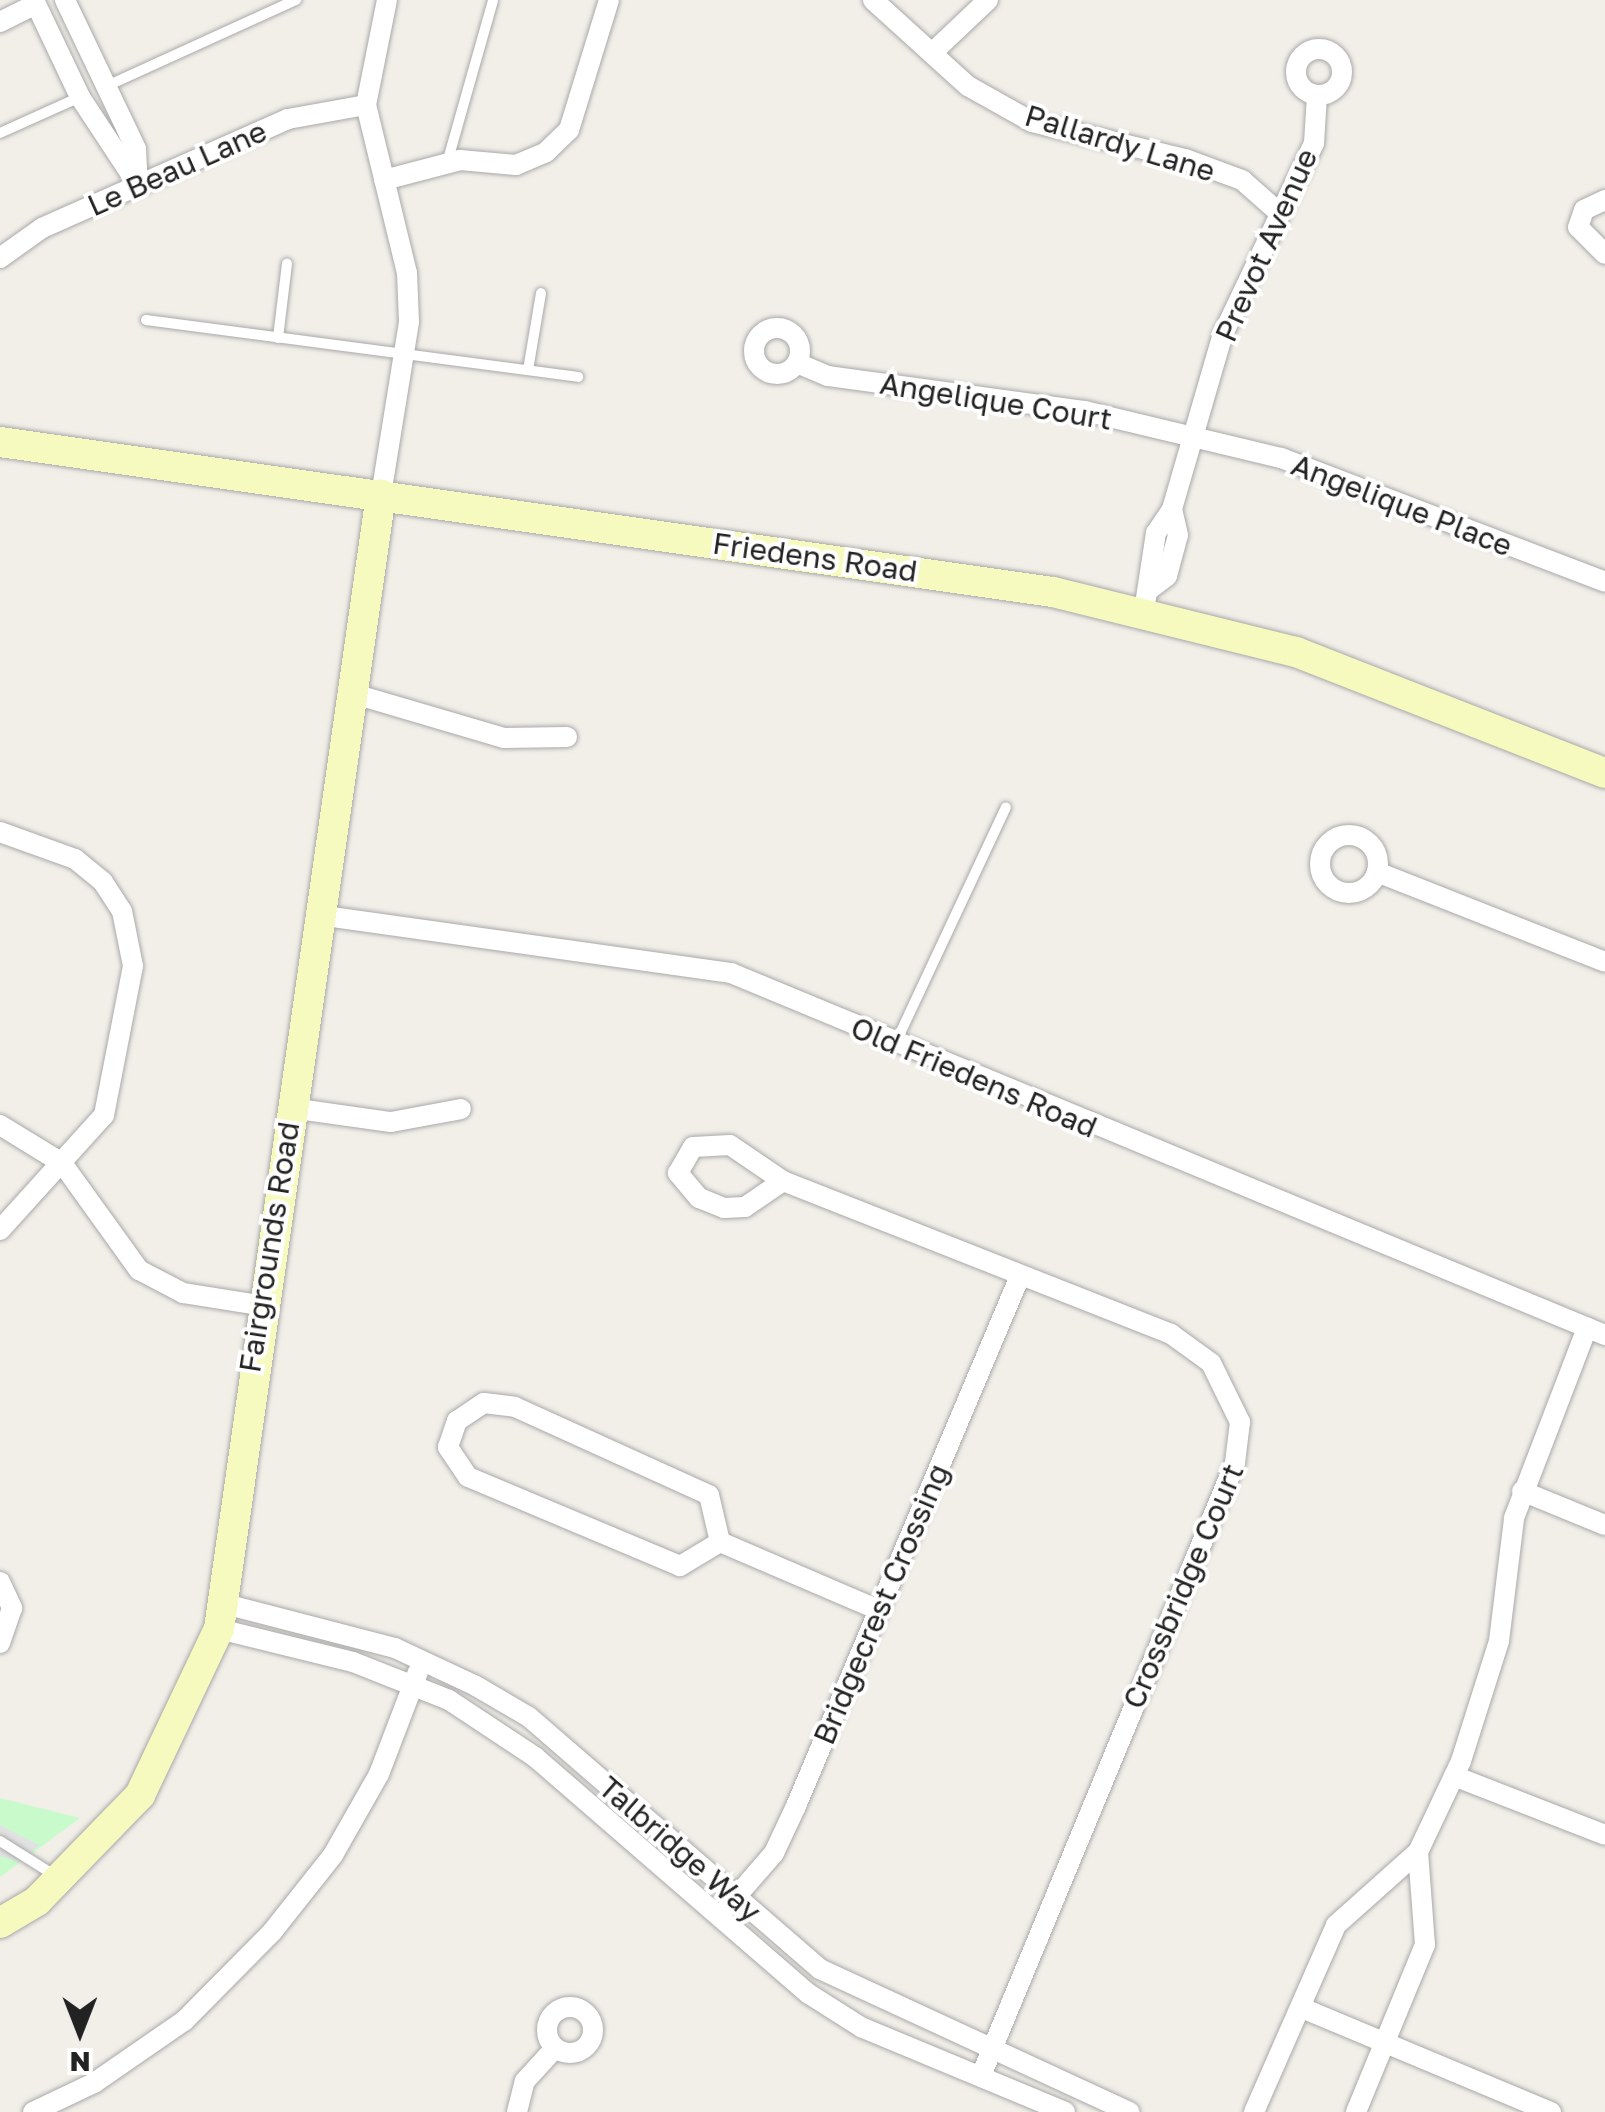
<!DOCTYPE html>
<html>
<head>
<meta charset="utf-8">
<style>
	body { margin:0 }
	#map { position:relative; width:1605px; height:2112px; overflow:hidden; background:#f2efe9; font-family:"Golos Text",sans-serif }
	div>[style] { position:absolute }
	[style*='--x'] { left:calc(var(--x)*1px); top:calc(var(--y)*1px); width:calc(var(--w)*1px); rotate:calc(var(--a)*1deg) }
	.park>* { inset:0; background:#c8facc }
	.parking>* { inset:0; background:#e2e2e2 }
	.roads { filter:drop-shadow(0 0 2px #a9a9a9) drop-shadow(0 0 2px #a9a9a9) }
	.lane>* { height:10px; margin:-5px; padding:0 5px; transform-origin:5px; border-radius:5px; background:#fff }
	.street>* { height:20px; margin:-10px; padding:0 10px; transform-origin:10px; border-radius:10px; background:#fff }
	.street>.ring { margin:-10px; padding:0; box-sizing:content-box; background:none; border:20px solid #fff; border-radius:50% }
	.secondary>* { height:30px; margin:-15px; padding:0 15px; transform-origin:15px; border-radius:15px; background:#f7fabf }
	span { translate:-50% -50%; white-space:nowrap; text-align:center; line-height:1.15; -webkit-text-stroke:8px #fff; paint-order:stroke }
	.street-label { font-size:30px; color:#222 }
	.north { position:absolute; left:30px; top:1982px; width:100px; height:100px; -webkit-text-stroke:8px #fff; paint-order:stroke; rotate:180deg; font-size:28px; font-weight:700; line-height:40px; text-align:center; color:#222 }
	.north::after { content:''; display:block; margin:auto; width:35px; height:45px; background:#222; clip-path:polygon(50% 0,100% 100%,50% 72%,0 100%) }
</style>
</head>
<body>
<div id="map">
	<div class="park">
		<i style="clip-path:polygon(0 1798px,80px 1818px,0 1877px)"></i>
	</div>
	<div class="parking">
		<i style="clip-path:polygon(0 1825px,39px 1845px,21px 1862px,0 1856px)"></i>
	</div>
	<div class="roads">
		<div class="lane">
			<i style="--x:107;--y:86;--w:208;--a:-24.5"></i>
			<i style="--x:0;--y:133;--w:88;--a:-24.2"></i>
			<i style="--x:447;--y:163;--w:169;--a:-74.2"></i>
			<i style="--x:146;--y:320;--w:436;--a:7.5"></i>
			<i style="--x:278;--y:338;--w:75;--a:-83.1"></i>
			<i style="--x:528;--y:370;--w:78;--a:-80.4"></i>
			<i style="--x:896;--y:1042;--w:259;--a:-64.9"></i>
			<i style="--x:0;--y:1841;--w:64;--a:32.2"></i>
		</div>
		<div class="street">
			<i style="--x:34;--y:0;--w:107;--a:64.6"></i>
			<i style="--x:80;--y:97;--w:105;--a:56.6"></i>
			<i style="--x:65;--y:0;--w:165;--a:64.5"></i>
			<i style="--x:136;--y:149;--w:36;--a:87"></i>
			<i style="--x:873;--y:0;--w:128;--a:42.2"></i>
			<i style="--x:968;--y:86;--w:73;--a:29.4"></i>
			<i style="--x:1032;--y:122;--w:157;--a:13.6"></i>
			<i style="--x:1185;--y:159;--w:61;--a:20.2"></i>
			<i style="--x:1242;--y:180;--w:45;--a:41.4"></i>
			<i style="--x:0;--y:22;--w:40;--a:-26.6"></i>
			<i class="ring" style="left:1296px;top:49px;width:26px;height:26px"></i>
			<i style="--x:932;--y:53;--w:77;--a:-43.4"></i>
			<i style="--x:384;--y:180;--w:79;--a:-14.7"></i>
			<i style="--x:460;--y:160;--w:56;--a:5.1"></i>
			<i style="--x:516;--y:165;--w:33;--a:-23"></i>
			<i style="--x:546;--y:152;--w:32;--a:-44"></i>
			<i style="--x:569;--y:130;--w:136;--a:-72.9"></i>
			<i style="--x:1605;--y:200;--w:23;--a:155"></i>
			<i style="--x:1584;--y:210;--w:18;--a:109"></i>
			<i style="--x:1578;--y:227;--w:38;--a:45"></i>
			<i style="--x:0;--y:258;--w:52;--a:-35.5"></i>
			<i style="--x:42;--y:228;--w:269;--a:-23.9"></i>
			<i style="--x:288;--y:119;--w:79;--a:-10.2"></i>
			<i class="ring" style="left:754px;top:328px;width:26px;height:26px"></i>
			<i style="--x:797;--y:363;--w:34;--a:23"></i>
			<i style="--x:828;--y:376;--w:259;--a:7.8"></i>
			<i style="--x:1085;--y:411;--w:202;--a:13.5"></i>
			<i style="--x:1281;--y:458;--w:347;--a:20.9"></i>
			<i style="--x:381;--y:495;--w:175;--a:-80.8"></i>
			<i style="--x:409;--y:322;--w:49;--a:-92.3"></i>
			<i style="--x:407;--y:273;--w:173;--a:-103.7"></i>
			<i style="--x:366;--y:105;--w:107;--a:-78.7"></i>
			<i style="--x:1150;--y:589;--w:21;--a:-37"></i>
			<i style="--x:1167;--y:576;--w:42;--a:-75"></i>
			<i style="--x:1178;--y:535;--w:27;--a:-103"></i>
			<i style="--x:1144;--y:611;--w:79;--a:-81.3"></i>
			<i style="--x:1156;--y:533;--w:29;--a:-56"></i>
			<i style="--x:1172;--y:509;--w:182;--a:-73.8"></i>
			<i style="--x:1223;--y:334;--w:212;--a:-64.5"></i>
			<i style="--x:1314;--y:143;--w:48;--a:-86.4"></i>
			<i style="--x:351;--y:693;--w:159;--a:16.4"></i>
			<i style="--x:504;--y:738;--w:63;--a:-0.9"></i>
			<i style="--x:0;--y:832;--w:80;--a:19.8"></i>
			<i style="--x:75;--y:859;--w:36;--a:39"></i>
			<i style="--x:103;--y:882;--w:35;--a:57"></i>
			<i style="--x:122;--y:911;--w:56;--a:78.7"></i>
			<i style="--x:133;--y:966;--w:152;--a:101"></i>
			<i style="--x:104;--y:1115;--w:155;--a:132.1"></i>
			<i class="ring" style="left:1320px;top:835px;width:38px;height:38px"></i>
			<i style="--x:1377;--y:872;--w:245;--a:21.5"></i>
			<i style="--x:318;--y:915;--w:417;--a:8"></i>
			<i style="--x:731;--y:973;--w:946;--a:22.5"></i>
			<i style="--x:291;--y:1108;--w:101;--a:8"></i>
			<i style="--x:391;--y:1122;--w:71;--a:-10.5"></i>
			<i style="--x:0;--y:1125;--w:73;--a:31.5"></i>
			<i style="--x:62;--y:1163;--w:132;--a:54.3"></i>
			<i style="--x:139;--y:1270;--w:50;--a:27.6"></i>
			<i style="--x:183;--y:1293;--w:77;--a:9"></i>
			<i style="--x:783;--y:1181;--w:46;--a:145.6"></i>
			<i style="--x:745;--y:1207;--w:21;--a:177"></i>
			<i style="--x:724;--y:1208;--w:27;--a:-158"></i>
			<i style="--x:699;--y:1198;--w:33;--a:-130"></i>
			<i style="--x:678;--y:1173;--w:30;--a:-60"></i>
			<i style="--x:693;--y:1147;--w:37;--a:-3"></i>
			<i style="--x:730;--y:1145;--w:64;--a:34.2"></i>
			<i style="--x:783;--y:1181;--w:417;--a:21.5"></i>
			<i style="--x:1171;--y:1334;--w:49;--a:35.9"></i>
			<i style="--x:1211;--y:1363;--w:66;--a:63.8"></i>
			<i style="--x:1240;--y:1422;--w:41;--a:97"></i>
			<i style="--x:1235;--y:1463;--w:664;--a:112.51"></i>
			<i style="--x:484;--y:1403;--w:31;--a:7"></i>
			<i style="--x:515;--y:1407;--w:213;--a:24.4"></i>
			<i style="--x:709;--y:1495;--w:48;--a:76.8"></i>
			<i style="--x:720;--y:1542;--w:47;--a:149"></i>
			<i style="--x:680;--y:1566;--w:230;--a:-157.2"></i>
			<i style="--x:468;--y:1477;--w:36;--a:-124"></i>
			<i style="--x:448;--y:1447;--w:28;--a:-71"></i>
			<i style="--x:457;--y:1421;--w:32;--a:-34"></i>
			<i style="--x:1522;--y:1491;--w:90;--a:22.3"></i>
			<i style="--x:720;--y:1542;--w:173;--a:23.2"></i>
			<i style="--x:0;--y:1582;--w:29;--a:65"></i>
			<i style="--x:12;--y:1608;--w:37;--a:109"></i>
			<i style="--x:225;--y:1604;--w:176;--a:14.5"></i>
			<i style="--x:395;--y:1648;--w:89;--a:25.1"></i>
			<i style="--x:476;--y:1686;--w:61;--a:30.3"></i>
			<i style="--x:529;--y:1717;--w:385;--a:40.9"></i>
			<i style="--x:820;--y:1969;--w:341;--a:24.8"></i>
			<i style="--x:219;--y:1629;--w:138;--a:13.8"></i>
			<i style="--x:353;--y:1662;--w:103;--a:21.6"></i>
			<i style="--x:449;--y:1700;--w:103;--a:33.5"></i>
			<i style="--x:535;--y:1757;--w:362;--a:40.9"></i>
			<i style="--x:809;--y:1994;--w:62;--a:32.4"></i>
			<i style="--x:861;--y:2027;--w:221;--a:22.6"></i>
			<i style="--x:1454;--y:1776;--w:162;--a:21.3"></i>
			<i style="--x:728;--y:1906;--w:70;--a:-49"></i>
			<i style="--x:774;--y:1853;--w:52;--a:-64.9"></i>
			<i style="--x:796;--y:1806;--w:575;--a:-67.09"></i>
			<i class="ring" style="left:547px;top:2007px;width:26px;height:26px"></i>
			<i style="--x:1302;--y:2008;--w:270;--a:22.7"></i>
			<i style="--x:33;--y:2112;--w:68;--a:-25.4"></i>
			<i style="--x:94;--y:2083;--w:109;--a:-34.6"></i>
			<i style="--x:184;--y:2021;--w:125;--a:-45.3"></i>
			<i style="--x:272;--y:1932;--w:98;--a:-51.6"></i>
			<i style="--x:333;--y:1855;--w:93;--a:-60.4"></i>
			<i style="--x:379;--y:1774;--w:109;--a:-69.1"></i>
			<i style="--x:517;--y:2112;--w:32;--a:-76"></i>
			<i style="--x:525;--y:2081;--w:45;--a:-47.7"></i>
			<i style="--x:1254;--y:2112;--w:204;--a:-66.3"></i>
			<i style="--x:1336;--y:1925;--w:110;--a:-41.7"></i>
			<i style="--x:1418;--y:1852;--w:101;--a:-64.7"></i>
			<i style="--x:1461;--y:1761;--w:126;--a:-72.4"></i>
			<i style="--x:1499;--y:1641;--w:124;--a:-83"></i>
			<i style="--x:1514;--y:1518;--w:204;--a:-69"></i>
			<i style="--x:1356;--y:2112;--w:181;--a:-67.6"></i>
			<i style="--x:1425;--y:1945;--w:93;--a:-94.3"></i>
		</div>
		<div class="secondary">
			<i style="--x:0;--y:442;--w:1064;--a:8.11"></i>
			<i style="--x:1053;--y:592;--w:250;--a:13.9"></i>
			<i style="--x:1296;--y:652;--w:332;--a:21.4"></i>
			<i style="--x:0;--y:1923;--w:43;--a:-30.7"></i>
			<i style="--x:37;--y:1901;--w:148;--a:-45.8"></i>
			<i style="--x:140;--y:1795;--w:184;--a:-64.6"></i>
			<i style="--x:219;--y:1629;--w:1146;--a:-81.87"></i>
		</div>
	</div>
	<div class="street-label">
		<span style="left:1120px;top:143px;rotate:17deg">Pallardy Lane</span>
		<span style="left:177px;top:168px;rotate:-24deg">Le Beau Lane</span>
		<span style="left:1266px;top:245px;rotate:-66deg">Prevot Avenue</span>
		<span style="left:996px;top:401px;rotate:9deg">Angelique Court</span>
		<span style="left:1402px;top:505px;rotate:21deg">Angelique Place</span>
		<span style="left:815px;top:557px;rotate:8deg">Friedens Road</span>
		<span style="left:974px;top:1077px;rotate:23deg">Old Friedens Road</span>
		<span style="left:269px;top:1247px;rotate:-81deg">Fairgrounds Road</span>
		<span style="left:1183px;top:1586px;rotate:-67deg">Crossbridge Court</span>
		<span style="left:881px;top:1604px;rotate:-67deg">Bridgecrest Crossing</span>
		<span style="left:680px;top:1849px;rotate:41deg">Talbridge Way</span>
	</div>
	<div class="north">N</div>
</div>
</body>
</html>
